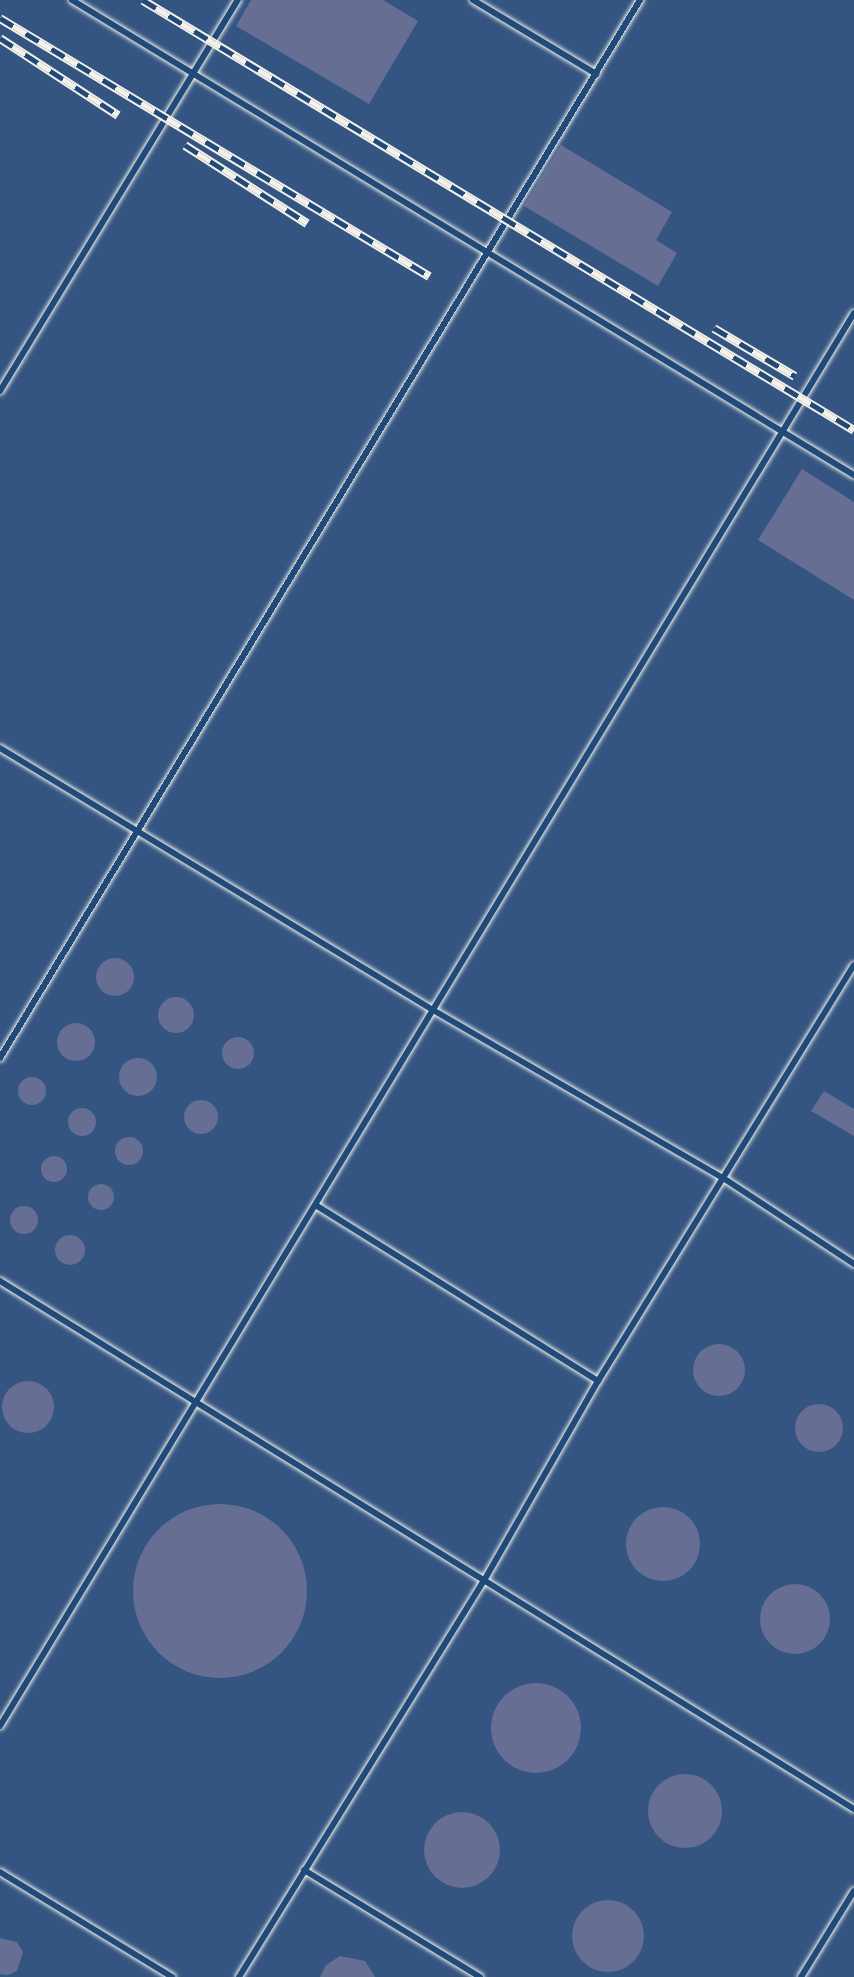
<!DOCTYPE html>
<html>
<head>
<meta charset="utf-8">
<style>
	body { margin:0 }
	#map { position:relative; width:854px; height:1977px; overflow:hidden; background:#1f4a7a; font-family:Sriracha,sans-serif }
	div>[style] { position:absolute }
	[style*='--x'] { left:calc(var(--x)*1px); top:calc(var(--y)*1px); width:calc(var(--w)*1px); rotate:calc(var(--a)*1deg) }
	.built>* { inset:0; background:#345582 }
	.building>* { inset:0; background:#666e94 }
	.round { border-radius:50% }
	.roads { filter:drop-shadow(0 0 2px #f4f1e8) drop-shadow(0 0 2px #f4f1e8) }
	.lane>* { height:6px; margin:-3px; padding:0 3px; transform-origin:3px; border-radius:3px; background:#1f4a7a }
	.rail>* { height:9px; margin-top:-4.5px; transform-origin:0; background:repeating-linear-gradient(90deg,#1f4a7a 0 15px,#f4f1e8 0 30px); box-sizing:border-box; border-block:2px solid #f4f1e8 }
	span { translate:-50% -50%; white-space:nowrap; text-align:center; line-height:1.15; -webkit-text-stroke:8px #1f4a7a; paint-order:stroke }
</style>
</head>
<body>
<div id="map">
	<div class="built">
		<i style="clip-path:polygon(0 0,854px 0,854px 1977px,0 1977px)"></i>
	</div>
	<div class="building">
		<i style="clip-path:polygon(251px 0,383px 0,418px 21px,369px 104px,236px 26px)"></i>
		<i style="clip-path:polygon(561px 145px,672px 212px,656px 240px,677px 253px,658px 286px,524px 206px)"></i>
		<i style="clip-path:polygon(802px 469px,854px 502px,854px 600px,758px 540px)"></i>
		<i class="round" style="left:96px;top:958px;width:38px;height:38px"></i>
		<i class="round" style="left:158px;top:997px;width:36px;height:36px"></i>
		<i class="round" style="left:57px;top:1023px;width:38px;height:38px"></i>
		<i class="round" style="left:222px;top:1037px;width:32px;height:32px"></i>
		<i class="round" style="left:119px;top:1058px;width:38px;height:38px"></i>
		<i class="round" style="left:18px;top:1077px;width:28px;height:28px"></i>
		<i style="clip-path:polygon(824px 1091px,854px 1109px,854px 1136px,811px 1111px)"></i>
		<i class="round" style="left:184px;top:1100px;width:34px;height:34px"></i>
		<i class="round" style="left:68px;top:1108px;width:28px;height:28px"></i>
		<i class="round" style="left:115px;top:1137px;width:28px;height:28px"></i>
		<i class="round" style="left:41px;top:1156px;width:26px;height:26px"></i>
		<i class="round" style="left:88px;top:1184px;width:26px;height:26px"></i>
		<i class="round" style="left:10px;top:1206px;width:28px;height:28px"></i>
		<i class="round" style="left:55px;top:1235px;width:30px;height:30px"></i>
		<i class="round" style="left:693px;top:1344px;width:52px;height:52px"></i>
		<i class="round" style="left:2px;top:1381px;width:52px;height:52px"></i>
		<i class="round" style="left:795px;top:1404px;width:48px;height:48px"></i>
		<i class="round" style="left:133px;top:1504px;width:174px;height:174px"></i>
		<i class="round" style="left:626px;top:1507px;width:74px;height:74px"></i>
		<i class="round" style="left:760px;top:1584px;width:70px;height:70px"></i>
		<i class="round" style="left:491px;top:1683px;width:90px;height:90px"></i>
		<i class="round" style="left:648px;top:1774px;width:74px;height:74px"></i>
		<i class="round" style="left:424px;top:1812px;width:76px;height:76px"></i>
		<i class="round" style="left:572px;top:1900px;width:72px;height:72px"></i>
		<i style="clip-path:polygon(0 1938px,17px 1942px,23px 1952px,17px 1971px,8px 1975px,0 1974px)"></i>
		<i style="clip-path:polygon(340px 1956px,365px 1961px,375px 1977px,320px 1977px,326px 1965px)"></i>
	</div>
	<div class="roads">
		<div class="lane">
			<i style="--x:72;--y:0;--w:915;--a:31.28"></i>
			<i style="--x:473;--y:0;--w:144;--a:31"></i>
			<i style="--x:0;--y:391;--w:458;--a:-58.7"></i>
			<i style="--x:0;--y:748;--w:506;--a:31.18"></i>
			<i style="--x:433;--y:1010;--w:335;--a:30.1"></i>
			<i style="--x:723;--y:1178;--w:157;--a:33.3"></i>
			<i style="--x:0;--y:1058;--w:1237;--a:-58.83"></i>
			<i style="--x:317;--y:1206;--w:331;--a:31.9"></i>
			<i style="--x:0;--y:1281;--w:1004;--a:31.73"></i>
			<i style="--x:0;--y:1726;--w:1651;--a:-58.85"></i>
			<i style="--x:304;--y:1870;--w:206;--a:31.3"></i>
			<i style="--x:0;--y:1872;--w:202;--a:31.4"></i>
			<i style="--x:239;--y:1977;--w:468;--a:-58.3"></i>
			<i style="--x:485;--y:1579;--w:228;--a:-60.3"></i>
			<i style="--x:598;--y:1381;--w:488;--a:-58.4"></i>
			<i style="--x:801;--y:1977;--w:101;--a:-58.4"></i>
		</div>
	</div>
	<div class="rail">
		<i style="--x:143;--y:0;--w:831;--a:31.16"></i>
		<i style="--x:0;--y:18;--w:501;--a:31.02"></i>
		<i style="--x:0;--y:38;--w:141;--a:33.1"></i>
		<i style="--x:185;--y:145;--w:145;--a:32.6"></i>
		<i style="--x:714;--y:328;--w:94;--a:30.7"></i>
	</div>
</div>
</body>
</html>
